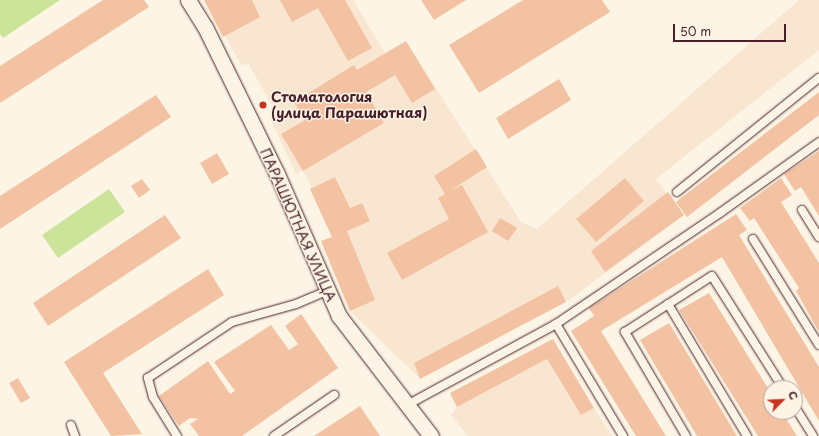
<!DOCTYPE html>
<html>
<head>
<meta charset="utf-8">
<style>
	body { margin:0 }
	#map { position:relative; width:819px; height:436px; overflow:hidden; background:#fcf5e5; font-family:"Playpen Sans",sans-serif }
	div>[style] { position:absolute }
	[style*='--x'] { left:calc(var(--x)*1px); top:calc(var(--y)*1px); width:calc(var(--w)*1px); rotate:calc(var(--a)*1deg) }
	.built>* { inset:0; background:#f9e6d1 }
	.green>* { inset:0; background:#cbe49a }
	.building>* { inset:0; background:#f3c2a3 }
	.roads { filter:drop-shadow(0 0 1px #4a1f2b) drop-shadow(0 0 1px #4a1f2b) }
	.service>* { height:8px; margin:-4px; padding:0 4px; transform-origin:4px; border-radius:4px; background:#fcf5e5 }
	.minor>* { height:15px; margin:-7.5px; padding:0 7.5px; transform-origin:7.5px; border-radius:7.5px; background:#fcf5e5 }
	.dots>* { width:11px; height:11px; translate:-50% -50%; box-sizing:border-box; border:2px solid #fcf5e5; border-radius:50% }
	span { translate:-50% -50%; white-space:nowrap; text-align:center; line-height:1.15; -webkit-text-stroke:3px #fcf5e5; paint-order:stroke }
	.poi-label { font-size:14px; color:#4a1f2b; font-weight:700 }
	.left { translate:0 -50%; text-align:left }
	.street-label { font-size:14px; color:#4a1f2b }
	.north { position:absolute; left:763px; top:380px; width:40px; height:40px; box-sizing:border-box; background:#fcf5e5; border:1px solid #b59f9b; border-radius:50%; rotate:66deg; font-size:11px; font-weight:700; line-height:16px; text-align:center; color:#4a1f2b }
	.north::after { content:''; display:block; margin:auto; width:14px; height:18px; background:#c8321e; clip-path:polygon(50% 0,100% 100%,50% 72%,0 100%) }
	.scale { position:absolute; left:673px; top:24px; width:113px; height:18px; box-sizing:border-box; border:2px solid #4a1f2b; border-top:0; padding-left:5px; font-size:12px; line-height:14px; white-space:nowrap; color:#4a1f2b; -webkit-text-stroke:3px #fcf5e5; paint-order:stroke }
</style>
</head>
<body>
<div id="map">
	<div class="built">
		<i style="clip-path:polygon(204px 0,353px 0,385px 53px,406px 41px,521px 222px,537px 229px,799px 0,819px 0,819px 50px,656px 179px,684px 215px,572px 298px,420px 379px,350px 311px,321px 241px,332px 237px,310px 189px,312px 188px,303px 171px,296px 174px,269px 116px,273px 107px,248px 63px,242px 66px)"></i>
		<i style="clip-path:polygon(547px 359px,581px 415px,594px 408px,612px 436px,468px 436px,451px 415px,457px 407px)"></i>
	</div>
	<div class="green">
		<i style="clip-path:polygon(0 0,60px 0,3px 38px,0 34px)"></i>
		<i style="clip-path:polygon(109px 189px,125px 212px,58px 258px,42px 235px)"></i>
	</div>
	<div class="building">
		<i style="clip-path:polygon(103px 0,144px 0,149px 7px,0 103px,0 66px)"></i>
		<i style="clip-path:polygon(204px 0,252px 0,260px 17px,223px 37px)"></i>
		<i style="clip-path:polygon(280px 0,345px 0,372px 48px,348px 61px,318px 8px,292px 22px)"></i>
		<i style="clip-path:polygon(421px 0,466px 0,434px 20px)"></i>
		<i style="clip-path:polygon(523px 0,602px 0,610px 12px,479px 93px,449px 45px)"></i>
		<i style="clip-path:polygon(406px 41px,435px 89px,412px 103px,395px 75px,366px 92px,384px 123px,303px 171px,281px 134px,305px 120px,294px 102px,354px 65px,357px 70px)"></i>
		<i style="clip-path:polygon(559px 79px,571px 100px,508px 139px,496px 118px)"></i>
		<i style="clip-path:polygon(819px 92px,819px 115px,687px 217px,676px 202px)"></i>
		<i style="clip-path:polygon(156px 95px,171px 117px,0 229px,0 196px)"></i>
		<i style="clip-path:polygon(476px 149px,487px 167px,451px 190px,462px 185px,488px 232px,402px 280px,387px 253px,449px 219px,438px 198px,445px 194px,434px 176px)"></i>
		<i style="clip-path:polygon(819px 151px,819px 216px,801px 187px,795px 191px,784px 174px)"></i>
		<i style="clip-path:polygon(217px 153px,229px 174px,212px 184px,200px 163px)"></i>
		<i style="clip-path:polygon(335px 177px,350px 208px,362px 203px,370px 221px,347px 231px,375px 300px,350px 311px,321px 241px,332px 237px,310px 189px)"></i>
		<i style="clip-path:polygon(625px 178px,644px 201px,596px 242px,576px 219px)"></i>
		<i style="clip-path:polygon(781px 178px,792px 195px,781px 202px,819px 263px,819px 332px,796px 291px,799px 288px,754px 218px,750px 221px,740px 208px)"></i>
		<i style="clip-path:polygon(142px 179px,150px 190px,139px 198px,131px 186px)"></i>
		<i style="clip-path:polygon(668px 192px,684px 215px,605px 272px,591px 251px)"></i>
		<i style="clip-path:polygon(736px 214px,747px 230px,739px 235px,819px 367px,819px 421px,722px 257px,601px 331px,666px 436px,636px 436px,571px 331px,594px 316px,589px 308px)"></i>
		<i style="clip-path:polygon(165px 215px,181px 238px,48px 326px,33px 303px)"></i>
		<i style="clip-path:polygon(500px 218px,517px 228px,508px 241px,492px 231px)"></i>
		<i style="clip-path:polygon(208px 269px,224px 295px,103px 373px,142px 434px,111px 436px,64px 362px)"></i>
		<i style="clip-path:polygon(558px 286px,566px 302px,420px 379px,414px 363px)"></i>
		<i style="clip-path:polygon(709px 293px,771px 393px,771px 412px,782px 412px,797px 436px,758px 436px,679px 310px)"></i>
		<i style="clip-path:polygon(301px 314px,338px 368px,242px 436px,199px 436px,190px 424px,198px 419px,190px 418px,179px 426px,159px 396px,208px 361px,230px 394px,235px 391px,214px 362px,271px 325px,289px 350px,298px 344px,285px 326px)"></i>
		<i style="clip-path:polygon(669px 323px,737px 436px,697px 436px,640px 340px)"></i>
		<i style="clip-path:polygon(553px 339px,594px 408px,581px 415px,547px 359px,457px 407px,450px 393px)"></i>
		<i style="clip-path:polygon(18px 378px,30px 398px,21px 403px,9px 383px)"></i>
		<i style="clip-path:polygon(360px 406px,380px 436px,314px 436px)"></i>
	</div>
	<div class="roads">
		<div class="service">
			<i style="--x:677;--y:192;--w:182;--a:-38.8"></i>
			<i style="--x:802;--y:210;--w:32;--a:58"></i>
			<i style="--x:753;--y:239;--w:125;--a:58.1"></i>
			<i style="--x:668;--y:304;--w:154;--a:59.1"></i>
			<i style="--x:556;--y:324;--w:131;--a:59.1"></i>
			<i style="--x:407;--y:405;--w:170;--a:-28.5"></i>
			<i style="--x:556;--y:324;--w:198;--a:-34.1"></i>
			<i style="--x:720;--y:213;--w:122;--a:-35.6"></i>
			<i style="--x:795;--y:407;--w:34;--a:58"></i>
			<i style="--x:71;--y:425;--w:12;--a:70"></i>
			<i style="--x:177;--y:436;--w:46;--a:-121.6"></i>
			<i style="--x:153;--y:397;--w:20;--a:-105"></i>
			<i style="--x:148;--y:378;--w:101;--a:-33.7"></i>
			<i style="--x:232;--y:322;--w:66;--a:-15.7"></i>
			<i style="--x:296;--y:304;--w:33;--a:-23"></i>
			<i style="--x:274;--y:436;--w:73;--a:-34.3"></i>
			<i style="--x:686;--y:436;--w:121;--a:-120.4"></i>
			<i style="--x:625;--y:332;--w:103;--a:-32.8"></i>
			<i style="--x:712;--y:276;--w:133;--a:57.6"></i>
		</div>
		<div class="minor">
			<i style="--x:188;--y:0;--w:32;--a:58"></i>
			<i style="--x:205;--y:27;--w:164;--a:63.9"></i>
			<i style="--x:277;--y:174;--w:155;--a:66.4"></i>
			<i style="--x:339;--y:316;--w:151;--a:52.5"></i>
		</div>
	</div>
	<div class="dots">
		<i style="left:263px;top:105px;background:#c8321e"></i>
	</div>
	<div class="poi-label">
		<span class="left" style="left:271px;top:105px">Стоматология<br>(улица Парашютная)</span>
	</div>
	<div class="street-label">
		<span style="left:298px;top:225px;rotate:66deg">ПАРАШЮТНАЯ УЛИЦА</span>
	</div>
	<div class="north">С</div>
	<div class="scale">50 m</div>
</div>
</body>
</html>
